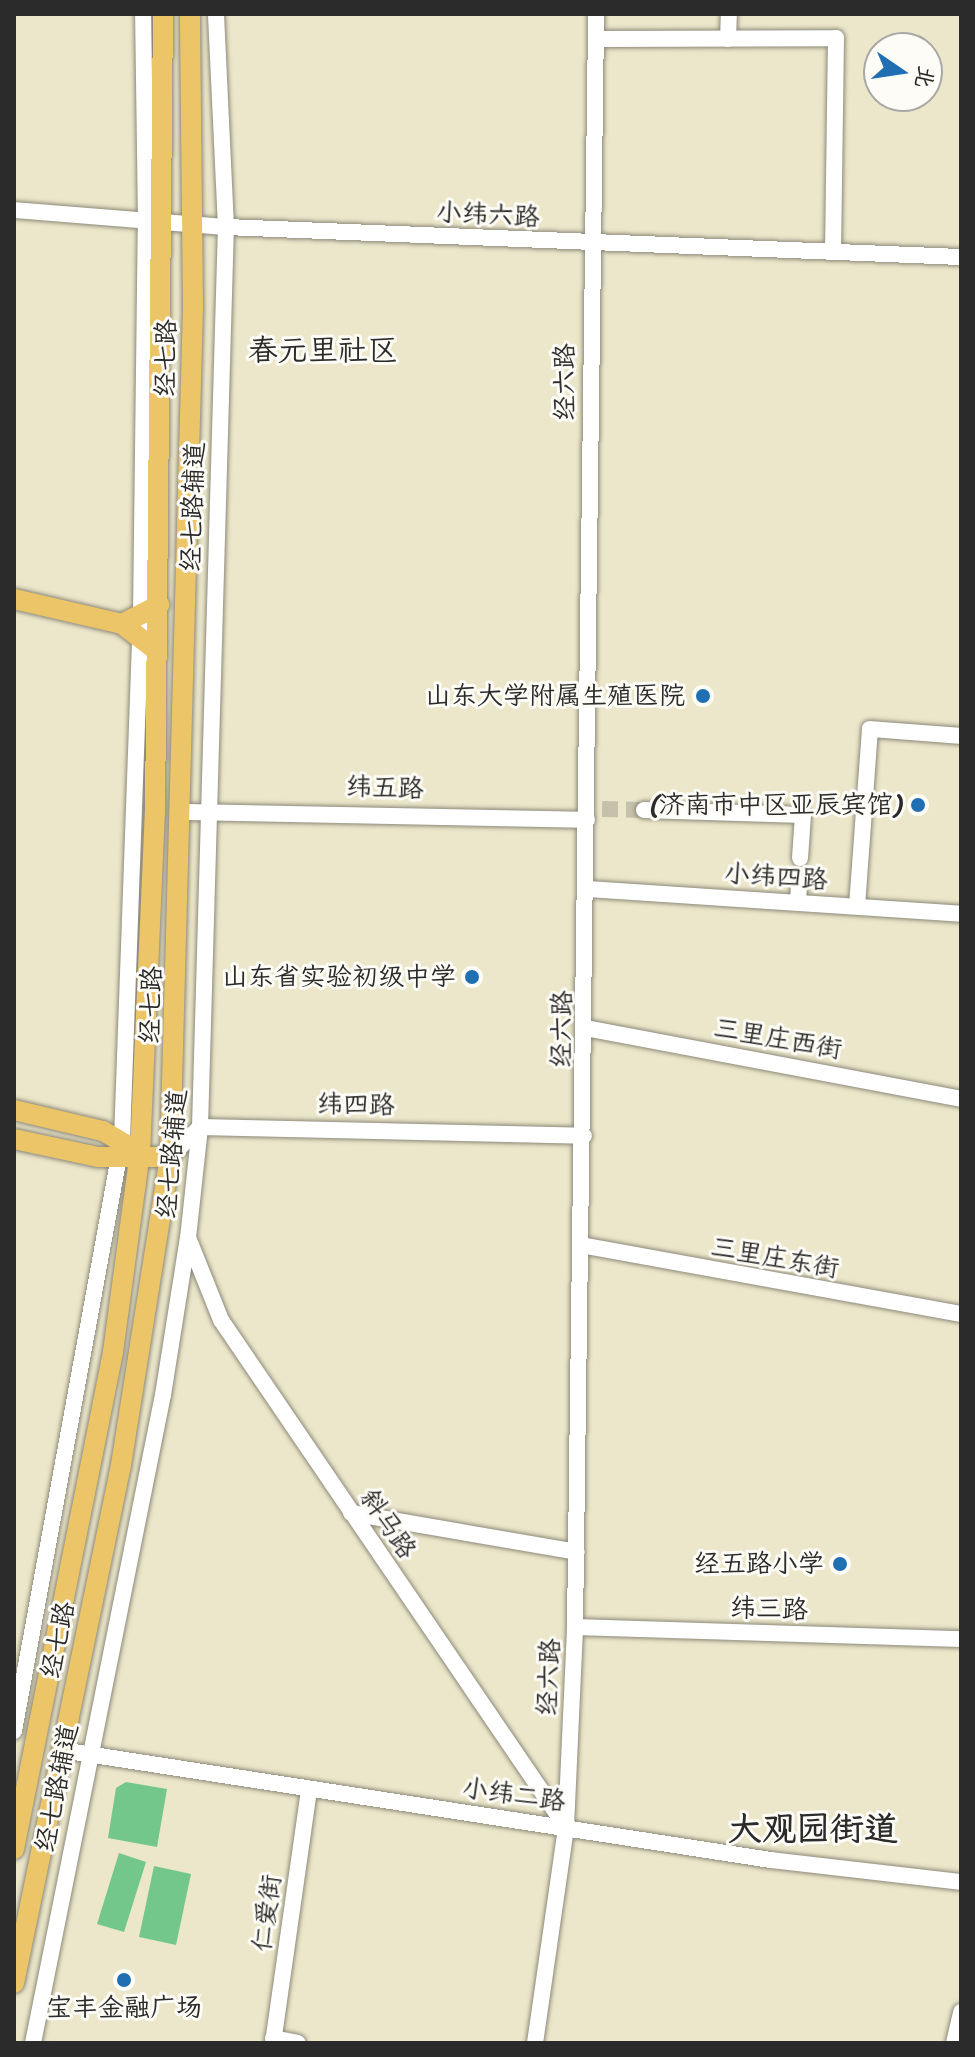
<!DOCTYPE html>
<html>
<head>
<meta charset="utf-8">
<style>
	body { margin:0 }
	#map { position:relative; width:975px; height:2057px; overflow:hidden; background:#ece7ca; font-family:Sriracha,"LXGW WenKai TC",sans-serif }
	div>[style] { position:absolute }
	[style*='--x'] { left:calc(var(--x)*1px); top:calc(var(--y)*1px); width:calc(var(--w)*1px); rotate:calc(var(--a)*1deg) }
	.green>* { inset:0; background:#74c78a }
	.minor-tunnel>* { height:16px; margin-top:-8px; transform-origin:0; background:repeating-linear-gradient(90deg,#c5c1aa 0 16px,transparent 0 24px) }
	.roads { filter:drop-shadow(0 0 2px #8c897a) drop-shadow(0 0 2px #8c897a) }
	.minor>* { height:16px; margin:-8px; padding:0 8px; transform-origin:8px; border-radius:8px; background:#fff }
	.major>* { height:20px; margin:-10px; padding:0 10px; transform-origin:10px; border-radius:10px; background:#edc569 }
	.dots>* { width:22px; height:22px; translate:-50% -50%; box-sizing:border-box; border:4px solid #fdfcf7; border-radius:50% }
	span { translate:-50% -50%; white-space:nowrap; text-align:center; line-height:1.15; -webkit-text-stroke:6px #fdfcf7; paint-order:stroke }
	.street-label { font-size:26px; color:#2b2b2b }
	.poi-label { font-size:26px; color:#2b2b2b }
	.right { translate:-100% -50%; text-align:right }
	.quarter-label { font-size:30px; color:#2b2b2b }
	.district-label { font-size:34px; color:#2b2b2b; font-weight:700 }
	.frame { position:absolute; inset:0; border:16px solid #2b2b2b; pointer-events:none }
	.north { position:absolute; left:863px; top:32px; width:80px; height:80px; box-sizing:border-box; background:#fdfcf7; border:2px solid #a9a8a5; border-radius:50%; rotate:103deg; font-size:22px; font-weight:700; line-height:32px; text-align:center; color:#2b2b2b }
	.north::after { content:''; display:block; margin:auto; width:28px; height:36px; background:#1f6fb2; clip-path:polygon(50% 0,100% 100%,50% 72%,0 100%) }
</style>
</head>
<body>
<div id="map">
	<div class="green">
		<i style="clip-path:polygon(126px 1782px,167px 1789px,157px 1847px,108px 1838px,116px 1788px)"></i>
		<i style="clip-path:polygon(119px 1853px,146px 1862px,124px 1932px,97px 1924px)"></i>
		<i style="clip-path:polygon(154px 1866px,191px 1874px,176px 1945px,139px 1937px)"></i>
	</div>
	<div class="minor-tunnel">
		<i style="--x:602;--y:809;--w:42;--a:1.4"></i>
		<i style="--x:799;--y:884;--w:26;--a:-88"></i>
	</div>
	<div class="roads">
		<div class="minor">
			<i style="--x:596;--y:39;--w:240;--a:-0.2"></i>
			<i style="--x:836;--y:38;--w:214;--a:90.8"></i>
			<i style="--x:728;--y:39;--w:25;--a:-88"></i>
			<i style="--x:14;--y:210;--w:213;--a:4.6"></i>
			<i style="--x:226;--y:227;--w:736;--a:2.34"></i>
			<i style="--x:644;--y:810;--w:159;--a:1.8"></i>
			<i style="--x:803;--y:815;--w:43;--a:94"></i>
			<i style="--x:183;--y:812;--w:404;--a:1.1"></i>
			<i style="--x:588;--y:889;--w:374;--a:3.8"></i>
			<i style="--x:798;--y:903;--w:19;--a:-87"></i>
			<i style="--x:857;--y:906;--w:177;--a:-85.8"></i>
			<i style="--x:870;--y:729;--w:91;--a:4.4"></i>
			<i style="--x:586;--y:1028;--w:382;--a:10.7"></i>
			<i style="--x:170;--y:1157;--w:42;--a:-45"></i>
			<i style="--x:200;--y:1127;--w:384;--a:1.3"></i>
			<i style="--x:189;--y:1240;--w:86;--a:68.2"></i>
			<i style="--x:221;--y:1320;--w:613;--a:55.77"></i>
			<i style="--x:581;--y:1245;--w:386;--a:10.3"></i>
			<i style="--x:351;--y:1513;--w:229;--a:9.8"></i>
			<i style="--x:575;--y:1627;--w:386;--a:1.8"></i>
			<i style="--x:14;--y:1731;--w:601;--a:-79.64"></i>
			<i style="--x:122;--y:1140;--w:525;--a:-87.93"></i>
			<i style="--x:141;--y:615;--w:393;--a:-89.3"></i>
			<i style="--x:146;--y:222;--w:208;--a:-90.8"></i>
			<i style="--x:61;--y:1750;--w:718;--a:8.81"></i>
			<i style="--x:771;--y:1860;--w:191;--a:6.6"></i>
			<i style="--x:273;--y:2038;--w:25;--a:11"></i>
			<i style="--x:33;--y:2043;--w:661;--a:-78.66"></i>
			<i style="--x:163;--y:1395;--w:159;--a:-81"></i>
			<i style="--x:188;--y:1238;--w:112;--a:-83.8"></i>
			<i style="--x:200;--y:1127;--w:900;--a:-88.35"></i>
			<i style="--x:226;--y:227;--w:213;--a:-92.7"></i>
			<i style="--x:273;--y:2043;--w:256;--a:-81.9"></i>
			<i style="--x:535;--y:2043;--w:218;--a:-81.8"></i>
			<i style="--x:566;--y:1827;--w:200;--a:-87.4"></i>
			<i style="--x:575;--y:1627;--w:1613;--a:-89.25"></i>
			<i style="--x:954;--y:2043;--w:32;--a:-77"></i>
		</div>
		<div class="major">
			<i style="--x:14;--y:599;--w:111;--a:13"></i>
			<i style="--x:122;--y:624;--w:44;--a:37.6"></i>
			<i style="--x:122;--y:624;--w:42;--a:-27.2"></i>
			<i style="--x:14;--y:1110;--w:91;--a:13.3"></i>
			<i style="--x:103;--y:1131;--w:43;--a:30.7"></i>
			<i style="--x:14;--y:1139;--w:86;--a:12.1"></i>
			<i style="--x:98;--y:1157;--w:72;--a:0"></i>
			<i style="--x:14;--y:1849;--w:507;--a:-78.73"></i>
			<i style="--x:113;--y:1352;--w:201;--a:-82.3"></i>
			<i style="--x:140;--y:1153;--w:340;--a:-87.5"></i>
			<i style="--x:155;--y:813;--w:799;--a:-89.43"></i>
			<i style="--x:14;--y:1983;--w:529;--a:-78.33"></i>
			<i style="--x:121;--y:1465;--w:312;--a:-81"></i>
			<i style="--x:170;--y:1157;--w:849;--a:-88.45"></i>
			<i style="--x:193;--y:308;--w:294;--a:-90.6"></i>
		</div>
	</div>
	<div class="dots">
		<i style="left:703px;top:696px;background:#1f6fb2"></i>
		<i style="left:918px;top:805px;background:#1f6fb2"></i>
		<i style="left:472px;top:977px;background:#1f6fb2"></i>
		<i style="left:840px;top:1564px;background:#1f6fb2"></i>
		<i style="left:124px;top:1980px;background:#1f6fb2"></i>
	</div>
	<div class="street-label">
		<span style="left:488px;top:215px;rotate:3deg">小纬六路</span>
		<span style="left:166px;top:358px;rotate:-89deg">经七路</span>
		<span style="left:565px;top:382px;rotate:-90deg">经六路</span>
		<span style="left:193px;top:507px;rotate:-88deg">经七路辅道</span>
		<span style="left:385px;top:788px;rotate:2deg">纬五路</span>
		<span style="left:776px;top:877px;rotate:4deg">小纬四路</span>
		<span style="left:151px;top:1005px;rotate:-88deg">经七路</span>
		<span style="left:562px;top:1029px;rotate:-89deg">经六路</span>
		<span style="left:778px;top:1039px;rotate:10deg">三里庄西街</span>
		<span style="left:356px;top:1105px;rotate:1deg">纬四路</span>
		<span style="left:172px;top:1154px;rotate:-85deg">经七路辅道</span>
		<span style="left:775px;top:1258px;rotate:10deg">三里庄东街</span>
		<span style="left:388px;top:1524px;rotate:56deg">斜马路</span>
		<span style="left:769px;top:1609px;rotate:2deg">纬三路</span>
		<span style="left:58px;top:1640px;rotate:-78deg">经七路</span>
		<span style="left:549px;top:1677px;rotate:-87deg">经六路</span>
		<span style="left:57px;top:1788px;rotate:-79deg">经七路辅道</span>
		<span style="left:514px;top:1795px;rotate:8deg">小纬二路</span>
		<span style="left:267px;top:1913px;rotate:-82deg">仁爱街</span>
	</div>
	<div class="poi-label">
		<span class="right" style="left:685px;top:696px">山东大学附属生殖医院</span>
		<span class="right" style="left:902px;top:805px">(济南市中区亚辰宾馆)</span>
		<span class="right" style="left:456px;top:977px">山东省实验初级中学</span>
		<span class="right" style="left:824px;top:1564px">经五路小学</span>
		<span style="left:124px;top:2008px">宝丰金融广场</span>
	</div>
	<div class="quarter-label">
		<span style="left:323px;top:350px">春元里社区</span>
	</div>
	<div class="district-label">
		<span style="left:813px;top:1830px">大观园街道</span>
	</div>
	<div class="frame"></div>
	<div class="north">北</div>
</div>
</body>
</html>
